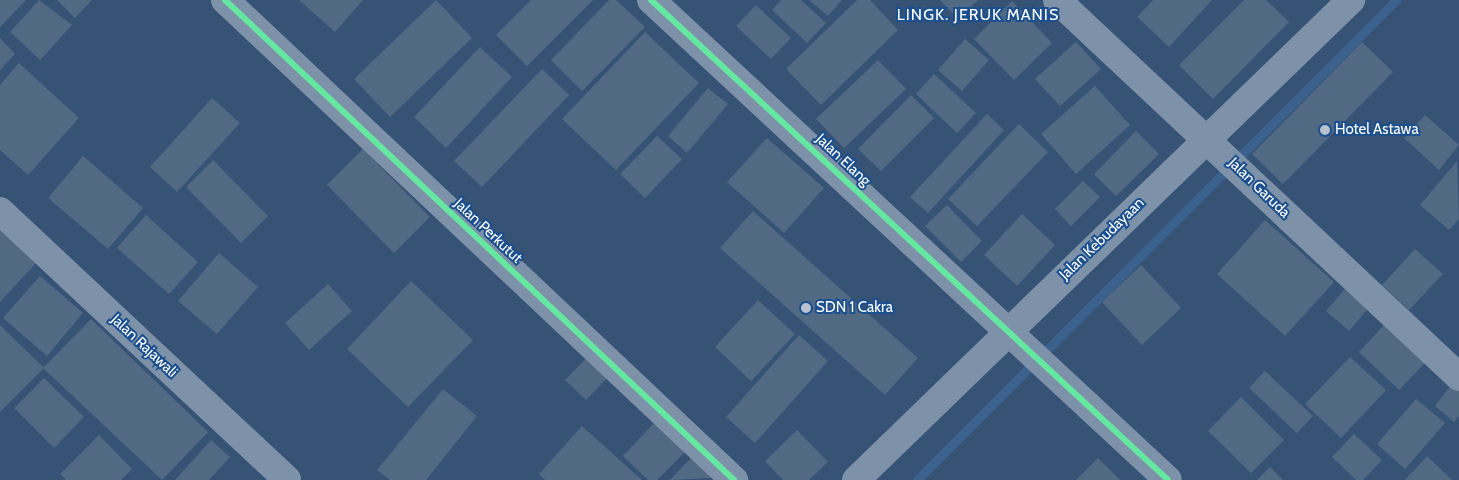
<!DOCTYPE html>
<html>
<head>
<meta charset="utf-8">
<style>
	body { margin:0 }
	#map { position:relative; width:1459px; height:480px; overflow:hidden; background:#365274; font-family:Cabin,sans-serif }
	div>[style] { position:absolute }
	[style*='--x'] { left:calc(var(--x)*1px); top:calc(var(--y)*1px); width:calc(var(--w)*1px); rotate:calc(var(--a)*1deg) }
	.stream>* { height:9px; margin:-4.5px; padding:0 4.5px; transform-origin:4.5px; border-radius:4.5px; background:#3b618d }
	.building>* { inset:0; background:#526984 }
	.street>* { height:28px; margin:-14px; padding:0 14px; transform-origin:14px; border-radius:14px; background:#7d92a8 }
	.cycleway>* { height:6px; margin:-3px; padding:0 3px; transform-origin:3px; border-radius:3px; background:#66e7a1 }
	.dots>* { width:14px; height:14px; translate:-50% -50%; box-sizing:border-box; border:2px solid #1b4f8f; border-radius:50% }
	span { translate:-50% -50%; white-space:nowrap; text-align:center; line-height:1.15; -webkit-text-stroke:4px #1b4f8f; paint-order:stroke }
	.poi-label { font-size:15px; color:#fff }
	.left { translate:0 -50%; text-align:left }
	.street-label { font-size:15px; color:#fff }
	.neighbourhood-label { font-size:16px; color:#fff; letter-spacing:1px }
</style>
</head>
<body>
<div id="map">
	<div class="stream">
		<i style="--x:917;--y:480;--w:678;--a:-45.06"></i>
	</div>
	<div class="building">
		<i style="clip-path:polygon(0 0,26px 0,0 27px)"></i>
		<i style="clip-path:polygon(39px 0,72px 25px,40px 60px,10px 32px)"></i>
		<i style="clip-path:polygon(57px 0,92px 0,75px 18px)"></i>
		<i style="clip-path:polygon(299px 0,363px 0,335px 32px)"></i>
		<i style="clip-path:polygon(436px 0,472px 38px,390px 117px,354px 79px)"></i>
		<i style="clip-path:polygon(531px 0,593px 0,527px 66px,496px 35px)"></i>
		<i style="clip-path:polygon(609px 0,616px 0,645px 27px,582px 91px,551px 60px)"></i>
		<i style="clip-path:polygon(781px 0,801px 0,826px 23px,807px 43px,772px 10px)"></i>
		<i style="clip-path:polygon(809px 0,842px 0,828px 16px)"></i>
		<i style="clip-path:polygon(857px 0,870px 0,898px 30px,821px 105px,786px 69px)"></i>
		<i style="clip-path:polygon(940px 0,978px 0,958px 19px)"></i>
		<i style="clip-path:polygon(1153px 0,1212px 0,1169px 47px,1137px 17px)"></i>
		<i style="clip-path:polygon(1244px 0,1266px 0,1289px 22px,1213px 99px,1179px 65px)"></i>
		<i style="clip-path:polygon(1012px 1px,1052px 43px,1014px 80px,974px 39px)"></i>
		<i style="clip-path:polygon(756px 5px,791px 38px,771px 59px,736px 26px)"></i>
		<i style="clip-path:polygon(645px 32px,699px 83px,616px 170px,562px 119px)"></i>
		<i style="clip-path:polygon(0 38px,15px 54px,0 70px)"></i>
		<i style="clip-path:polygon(965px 39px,989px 60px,962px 91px,938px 70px)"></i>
		<i style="clip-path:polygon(1076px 42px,1101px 69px,1060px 106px,1035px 79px)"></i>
		<i style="clip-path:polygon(1362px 42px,1393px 72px,1283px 184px,1252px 154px)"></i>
		<i style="clip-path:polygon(480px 47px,512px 77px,446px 148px,414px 117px)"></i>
		<i style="clip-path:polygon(878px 60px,906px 89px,844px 148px,816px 119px)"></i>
		<i style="clip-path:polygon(19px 63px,79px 118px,28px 175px,0 150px,0 85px)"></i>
		<i style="clip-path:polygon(542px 69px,569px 95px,482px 187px,454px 161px)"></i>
		<i style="clip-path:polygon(934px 74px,976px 113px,957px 133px,916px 94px)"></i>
		<i style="clip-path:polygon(1095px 86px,1130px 125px,1076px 174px,1041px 134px)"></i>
		<i style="clip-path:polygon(708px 88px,728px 104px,687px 153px,668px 136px)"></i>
		<i style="clip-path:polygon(911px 95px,934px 118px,881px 171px,858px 149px)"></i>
		<i style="clip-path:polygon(212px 98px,240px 123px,177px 192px,150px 167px)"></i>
		<i style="clip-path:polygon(987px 114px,1004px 130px,928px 213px,910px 197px)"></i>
		<i style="clip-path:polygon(1425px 115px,1459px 145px,1439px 170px,1404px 138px)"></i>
		<i style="clip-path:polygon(1019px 124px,1048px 152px,977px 226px,948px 199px)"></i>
		<i style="clip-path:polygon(1136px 131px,1159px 154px,1116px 196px,1094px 174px)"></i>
		<i style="clip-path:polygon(657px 136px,682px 159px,645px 198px,620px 174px)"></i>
		<i style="clip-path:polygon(767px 138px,824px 188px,784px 233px,727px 182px)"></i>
		<i style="clip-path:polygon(363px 149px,430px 217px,394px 253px,327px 185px)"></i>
		<i style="clip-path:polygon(83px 156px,143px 208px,108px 249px,48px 198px)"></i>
		<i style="clip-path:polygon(213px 160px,268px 216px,241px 243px,186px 187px)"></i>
		<i style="clip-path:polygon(1457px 161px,1459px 219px,1449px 230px,1420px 205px)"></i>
		<i style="clip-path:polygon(1083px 181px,1100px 197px,1071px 226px,1055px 209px)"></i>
		<i style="clip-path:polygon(947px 205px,982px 241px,961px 262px,925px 226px)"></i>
		<i style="clip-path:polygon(753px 211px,918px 358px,885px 395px,720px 248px)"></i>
		<i style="clip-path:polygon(1022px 214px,1055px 245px,1017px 286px,984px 255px)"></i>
		<i style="clip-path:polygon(146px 215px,198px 262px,169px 294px,117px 248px)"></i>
		<i style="clip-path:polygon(1265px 220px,1334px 282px,1285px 336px,1217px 274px)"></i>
		<i style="clip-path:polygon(0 229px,36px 263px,0 302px)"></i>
		<i style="clip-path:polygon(1415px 249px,1443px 274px,1409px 310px,1382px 285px)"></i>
		<i style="clip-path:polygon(219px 253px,258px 287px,217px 334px,178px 301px)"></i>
		<i style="clip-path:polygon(1141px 265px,1181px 308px,1142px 345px,1102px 302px)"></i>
		<i style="clip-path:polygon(40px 276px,83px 313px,47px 356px,3px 318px)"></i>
		<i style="clip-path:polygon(411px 281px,473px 340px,408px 407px,347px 349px)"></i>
		<i style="clip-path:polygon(328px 284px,352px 311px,309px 350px,285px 323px)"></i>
		<i style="clip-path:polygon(1345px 289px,1368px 309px,1349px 331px,1326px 311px)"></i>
		<i style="clip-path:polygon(758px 300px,795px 334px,751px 381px,715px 347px)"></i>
		<i style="clip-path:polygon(91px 319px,208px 432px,162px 480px,43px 368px)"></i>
		<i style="clip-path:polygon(0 325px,44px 368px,0 412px)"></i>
		<i style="clip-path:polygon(1384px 325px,1425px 363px,1399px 390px,1359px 352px)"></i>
		<i style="clip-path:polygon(799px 335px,828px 361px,755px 443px,726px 417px)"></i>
		<i style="clip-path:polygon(590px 354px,611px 374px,586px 400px,565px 380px)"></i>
		<i style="clip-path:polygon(1350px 357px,1386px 390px,1341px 438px,1305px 404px)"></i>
		<i style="clip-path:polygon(1265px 371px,1313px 416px,1297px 433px,1249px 388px)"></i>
		<i style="clip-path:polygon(44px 378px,84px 417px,54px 448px,14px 408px)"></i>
		<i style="clip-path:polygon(1451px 385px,1459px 391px,1459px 416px,1454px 422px,1435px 406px)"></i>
		<i style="clip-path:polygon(443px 389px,477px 416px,426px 480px,390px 480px,377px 470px)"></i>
		<i style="clip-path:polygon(1241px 397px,1284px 440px,1251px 473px,1208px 431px)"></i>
		<i style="clip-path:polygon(1416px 399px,1445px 423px,1405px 469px,1377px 444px)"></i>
		<i style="clip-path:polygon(657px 420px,687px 450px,657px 480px,648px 480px,623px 456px)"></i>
		<i style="clip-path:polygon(582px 426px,642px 480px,545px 480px,539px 474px)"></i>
		<i style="clip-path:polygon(797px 430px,828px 462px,809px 480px,783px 480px,765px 461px)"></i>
		<i style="clip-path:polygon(1354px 434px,1382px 460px,1363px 480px,1356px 480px,1332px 457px)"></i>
		<i style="clip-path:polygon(99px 435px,132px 469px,121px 480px,66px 480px,60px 474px)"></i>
		<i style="clip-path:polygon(211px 440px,230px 457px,209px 480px,175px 480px)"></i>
		<i style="clip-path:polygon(1427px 456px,1452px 480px,1405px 480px)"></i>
		<i style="clip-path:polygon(691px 458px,713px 478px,670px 480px)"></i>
		<i style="clip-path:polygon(1098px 458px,1120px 480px,1076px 480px)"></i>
		<i style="clip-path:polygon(1270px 467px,1283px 480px,1257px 480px)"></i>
	</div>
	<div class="street">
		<i style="--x:225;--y:0;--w:700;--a:43.32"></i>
		<i style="--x:651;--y:0;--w:705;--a:42.87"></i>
		<i style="--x:1057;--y:0;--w:551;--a:43.16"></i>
		<i style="--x:0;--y:211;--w:393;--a:43.1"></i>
		<i style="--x:856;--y:480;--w:690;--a:-44.12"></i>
	</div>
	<div class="cycleway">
		<i style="--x:225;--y:0;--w:700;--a:43.32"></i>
		<i style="--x:651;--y:0;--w:705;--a:42.87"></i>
	</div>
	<div class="dots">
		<i style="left:1325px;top:130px;background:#b9c2ce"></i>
		<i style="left:806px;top:308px;background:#b9c2ce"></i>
	</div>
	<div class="poi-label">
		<span class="left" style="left:1335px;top:130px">Hotel Astawa</span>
		<span class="left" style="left:816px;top:308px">SDN 1 Cakra</span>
	</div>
	<div class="street-label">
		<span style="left:843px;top:160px;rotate:43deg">Jalan Elang</span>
		<span style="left:1259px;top:188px;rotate:44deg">Jalan Garuda</span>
		<span style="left:488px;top:231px;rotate:43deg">Jalan Perkutut</span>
		<span style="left:1102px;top:239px;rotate:-44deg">Jalan Kebudayaan</span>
		<span style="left:144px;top:346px;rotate:43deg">Jalan Rajawali</span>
	</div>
	<div class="neighbourhood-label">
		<span style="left:978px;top:15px">LINGK. JERUK MANIS</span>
	</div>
</div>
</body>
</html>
